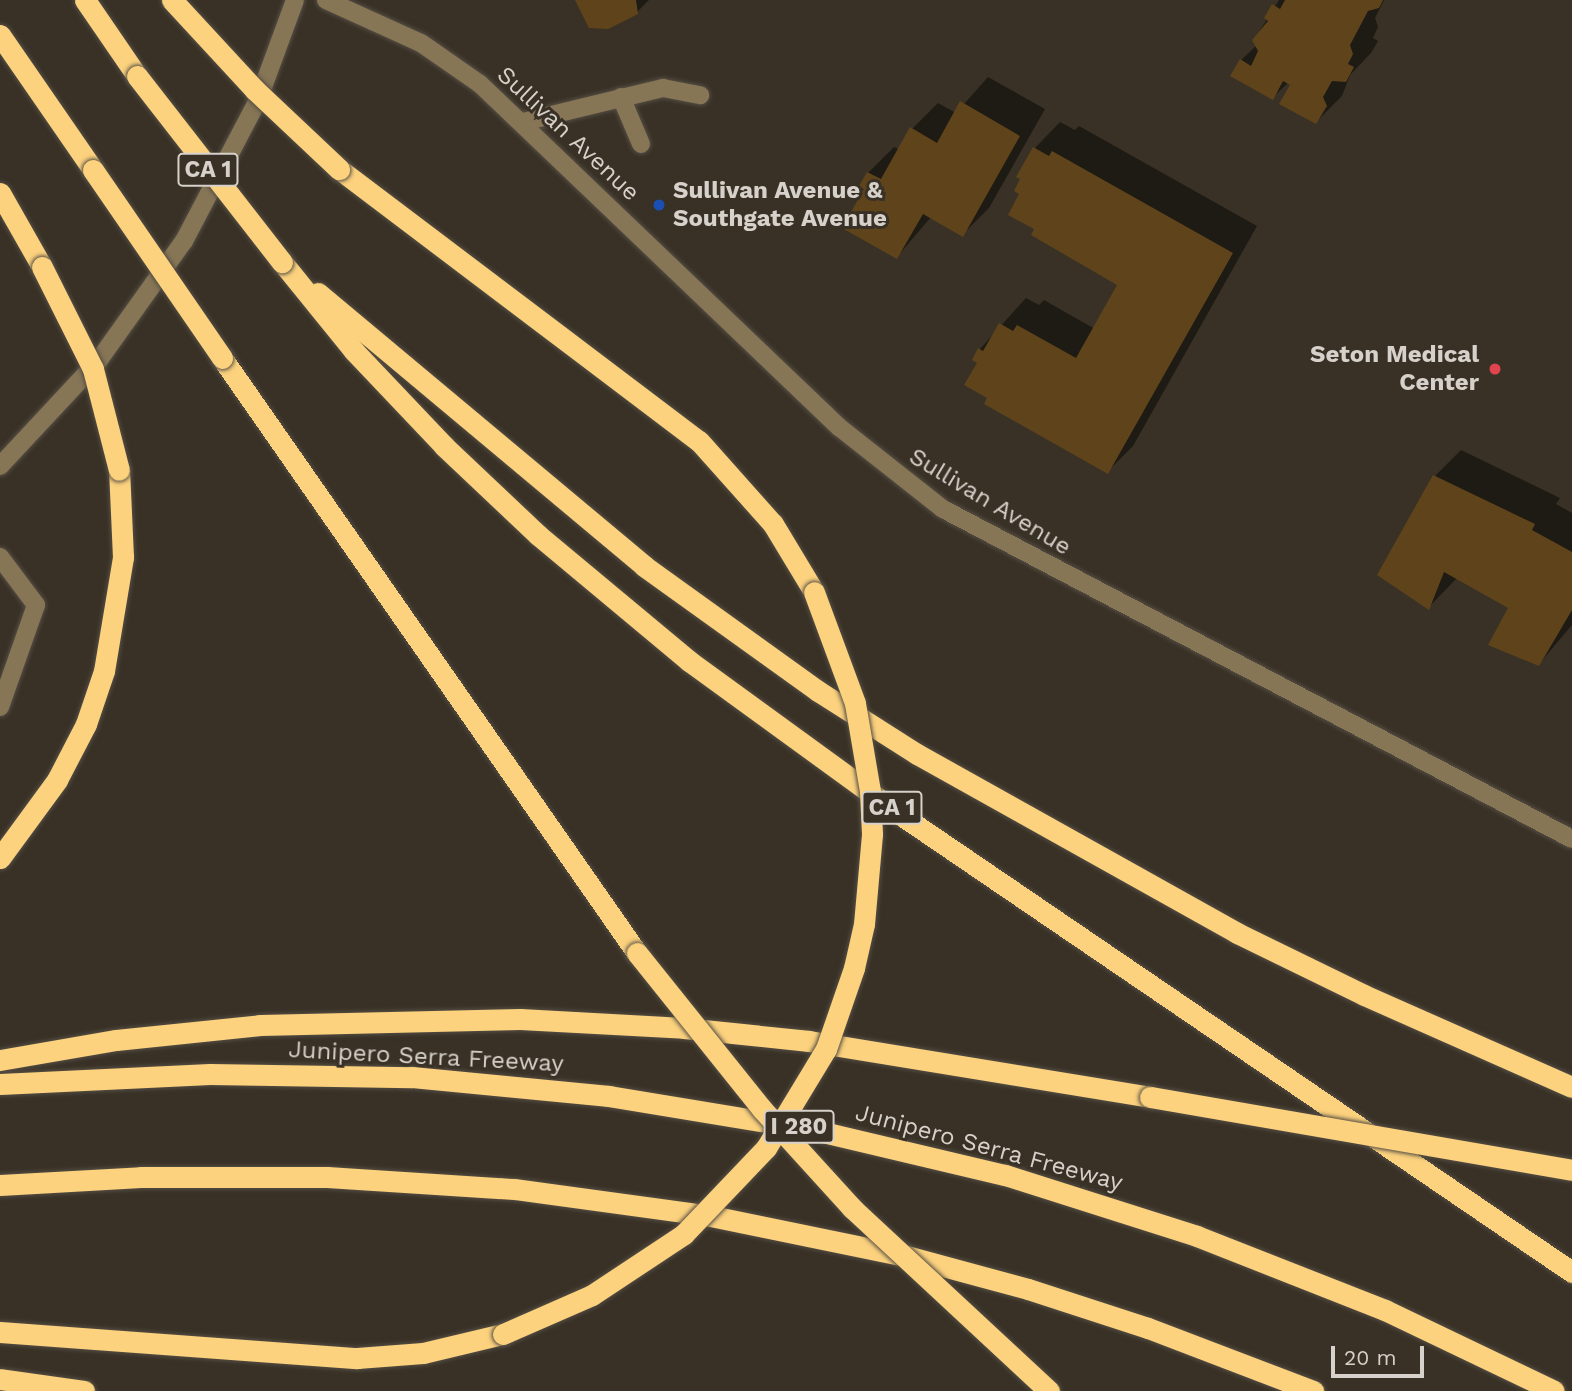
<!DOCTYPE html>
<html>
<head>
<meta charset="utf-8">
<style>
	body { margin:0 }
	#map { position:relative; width:1572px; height:1391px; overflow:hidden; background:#393126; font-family:"Work Sans",sans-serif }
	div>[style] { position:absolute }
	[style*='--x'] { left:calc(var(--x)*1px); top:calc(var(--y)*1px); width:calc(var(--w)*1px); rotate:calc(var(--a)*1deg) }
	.shadow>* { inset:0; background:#0007 }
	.building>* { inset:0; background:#5f441b }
	.roads { filter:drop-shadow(0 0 2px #554e44) drop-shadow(0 0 2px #554e44) }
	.minor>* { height:18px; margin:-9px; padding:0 9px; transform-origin:9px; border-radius:9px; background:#877656 }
	.highway>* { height:21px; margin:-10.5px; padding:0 10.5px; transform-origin:10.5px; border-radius:10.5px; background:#fcd27e }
	.bridges { filter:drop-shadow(0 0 2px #554e44) drop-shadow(0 0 2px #554e44) }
	.highway-bridge>* { height:21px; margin:-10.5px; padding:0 10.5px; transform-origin:10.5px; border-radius:10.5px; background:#fcd27e }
	.dots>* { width:19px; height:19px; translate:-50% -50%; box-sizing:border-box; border:4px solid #393126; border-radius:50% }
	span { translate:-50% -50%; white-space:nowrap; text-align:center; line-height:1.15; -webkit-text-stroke:6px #393126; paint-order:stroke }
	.shield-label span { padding:2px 5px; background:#393126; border:2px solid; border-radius:5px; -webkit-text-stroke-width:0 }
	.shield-label { font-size:23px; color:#d6d1ca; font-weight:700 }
	.street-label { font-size:24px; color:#d6d1ca }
	.poi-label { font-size:24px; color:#d6d1ca; font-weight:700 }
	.left { translate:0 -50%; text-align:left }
	.right { translate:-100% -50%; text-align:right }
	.scale { position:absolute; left:1331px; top:1346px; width:93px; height:32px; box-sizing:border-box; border:4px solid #d6d1ca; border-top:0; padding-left:9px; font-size:21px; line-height:24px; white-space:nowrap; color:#d6d1ca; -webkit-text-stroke:5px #393126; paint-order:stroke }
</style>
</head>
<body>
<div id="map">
	<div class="shadow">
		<i style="clip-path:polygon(577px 0,649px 0,637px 12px)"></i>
		<i style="clip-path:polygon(1279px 0,1384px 0,1375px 18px,1378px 27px,1373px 38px,1378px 41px,1371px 53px,1350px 75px,1342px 96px,1316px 122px,1293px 84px,1289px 82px,1272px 98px,1241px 60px,1257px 45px,1254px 40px)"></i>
		<i style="clip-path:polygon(988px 77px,1045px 109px,989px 208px,963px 234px,931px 217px,897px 257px,867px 188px,868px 173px,894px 147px,900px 150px,912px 129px,938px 103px,956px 113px)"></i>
		<i style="clip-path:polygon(1060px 122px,1075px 130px,1079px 126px,1257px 226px,1133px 446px,1107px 472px,989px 397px,979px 362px,980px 349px,1026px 298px,1039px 305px,1044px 300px,1095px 329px,1120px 284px,1036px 229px,1022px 193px,1035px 148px)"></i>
		<i style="clip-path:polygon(1461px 450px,1560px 498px,1556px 504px,1572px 513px,1572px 625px,1539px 664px,1510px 607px,1457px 578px,1429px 607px,1435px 476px)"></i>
	</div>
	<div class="building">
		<i style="clip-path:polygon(575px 0,636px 0,638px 14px,608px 29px,589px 28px)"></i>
		<i style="clip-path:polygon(1285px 0,1383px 0,1379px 8px,1368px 11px,1350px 45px,1353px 54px,1348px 64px,1354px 67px,1346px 82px,1332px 81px,1323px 97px,1327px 106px,1316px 124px,1279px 104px,1290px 85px,1283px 81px,1273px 100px,1230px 76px,1240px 59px,1251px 66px,1258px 51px,1252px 40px,1268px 21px,1264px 18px,1272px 4px,1280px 9px)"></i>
		<i style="clip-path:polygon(960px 101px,1020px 136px,963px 237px,923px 214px,897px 259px,842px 228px,864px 189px,859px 186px,867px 172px,881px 179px,910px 127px,937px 143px)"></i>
		<i style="clip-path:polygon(1033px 147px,1049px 156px,1052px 151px,1233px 253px,1108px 474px,984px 404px,987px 398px,964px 385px,977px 363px,972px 360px,978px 348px,983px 351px,999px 323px,1013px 331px,1017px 325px,1076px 358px,1117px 285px,1031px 235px,1034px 229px,1008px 215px,1019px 194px,1014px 191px,1020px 179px,1016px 177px)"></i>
		<i style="clip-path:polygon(1433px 475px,1535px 524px,1532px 530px,1572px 552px,1572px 610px,1539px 666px,1488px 645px,1508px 608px,1444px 572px,1429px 610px,1377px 575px)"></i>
	</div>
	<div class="roads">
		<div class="minor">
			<i style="--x:326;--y:0;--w:104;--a:24.4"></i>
			<i style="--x:421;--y:43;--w:72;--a:34.8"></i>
			<i style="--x:480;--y:84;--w:497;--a:43.7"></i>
			<i style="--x:839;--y:427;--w:132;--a:38.3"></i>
			<i style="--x:943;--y:509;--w:710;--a:27.68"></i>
			<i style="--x:621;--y:97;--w:51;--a:66.9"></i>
			<i style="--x:523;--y:122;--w:144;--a:-13.7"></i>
			<i style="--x:663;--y:88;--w:38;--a:11"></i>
			<i style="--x:0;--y:466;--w:145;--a:-47"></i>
			<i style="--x:99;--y:360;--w:146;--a:-54.5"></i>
			<i style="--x:184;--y:241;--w:161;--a:-62.3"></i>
			<i style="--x:259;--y:98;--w:104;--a:-69.8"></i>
			<i style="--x:0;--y:557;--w:60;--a:53.1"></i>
			<i style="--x:36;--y:605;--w:108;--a:109.4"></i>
		</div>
		<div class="highway">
			<i style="--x:85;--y:0;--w:92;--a:55.6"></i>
			<i style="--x:0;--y:35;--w:164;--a:55.4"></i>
			<i style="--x:339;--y:169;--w:451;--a:37.1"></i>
			<i style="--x:699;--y:441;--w:111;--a:48.3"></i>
			<i style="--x:773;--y:524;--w:79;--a:58.9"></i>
			<i style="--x:0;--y:193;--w:85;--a:60.4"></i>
			<i style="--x:282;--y:262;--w:114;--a:51"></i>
			<i style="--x:354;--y:351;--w:131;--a:46.5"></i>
			<i style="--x:444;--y:446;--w:129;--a:43.4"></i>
			<i style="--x:538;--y:535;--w:197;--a:39.8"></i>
			<i style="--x:689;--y:661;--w:262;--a:36"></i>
			<i style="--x:901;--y:815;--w:812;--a:34.26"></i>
			<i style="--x:318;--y:293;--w:425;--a:39.9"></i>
			<i style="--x:644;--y:566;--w:214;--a:35.7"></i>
			<i style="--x:818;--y:691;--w:117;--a:32.5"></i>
			<i style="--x:917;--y:754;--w:367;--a:29.2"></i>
			<i style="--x:1237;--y:933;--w:141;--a:26"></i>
			<i style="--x:1364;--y:995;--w:227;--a:23.9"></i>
			<i style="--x:222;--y:358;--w:725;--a:55.11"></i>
			<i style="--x:0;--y:858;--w:97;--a:-53.8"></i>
			<i style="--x:57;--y:780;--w:63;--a:-62.6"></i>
			<i style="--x:86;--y:724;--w:56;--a:-71.2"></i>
			<i style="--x:104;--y:671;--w:116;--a:-80.5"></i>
			<i style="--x:123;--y:557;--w:87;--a:-92.6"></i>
			<i style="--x:0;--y:1060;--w:118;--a:-9.8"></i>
			<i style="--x:116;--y:1040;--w:145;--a:-5.9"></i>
			<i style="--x:260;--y:1025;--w:260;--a:-1.3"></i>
			<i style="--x:520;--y:1019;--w:164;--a:3.1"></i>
			<i style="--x:684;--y:1028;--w:126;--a:5.9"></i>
			<i style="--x:809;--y:1041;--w:346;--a:9.3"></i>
			<i style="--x:0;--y:1084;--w:210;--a:-2.7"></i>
			<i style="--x:210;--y:1074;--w:202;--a:0.9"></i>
			<i style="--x:412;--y:1077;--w:198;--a:5.5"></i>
			<i style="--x:609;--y:1096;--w:208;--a:9.4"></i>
			<i style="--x:814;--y:1130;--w:196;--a:13.3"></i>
			<i style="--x:1005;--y:1175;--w:201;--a:17.6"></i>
			<i style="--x:1197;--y:1236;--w:202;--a:21.5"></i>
			<i style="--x:1385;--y:1310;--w:187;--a:25.6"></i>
			<i style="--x:0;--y:1185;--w:141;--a:-3.2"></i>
			<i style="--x:141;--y:1177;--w:186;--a:0"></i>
			<i style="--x:327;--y:1177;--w:188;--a:3.7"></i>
			<i style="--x:515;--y:1189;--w:193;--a:7.8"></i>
			<i style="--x:706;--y:1215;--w:204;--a:11.6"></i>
			<i style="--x:906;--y:1256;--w:126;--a:15.1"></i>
			<i style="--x:1028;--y:1289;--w:126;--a:18"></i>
			<i style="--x:1148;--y:1328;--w:177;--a:20.9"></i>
			<i style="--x:0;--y:1332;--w:358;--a:4.2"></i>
			<i style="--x:357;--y:1358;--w:66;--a:-4.3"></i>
			<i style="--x:423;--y:1353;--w:82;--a:-13.4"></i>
			<i style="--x:0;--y:1379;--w:85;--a:8.1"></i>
		</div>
	</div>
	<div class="bridges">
		<div class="highway-bridge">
			<i style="--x:172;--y:0;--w:121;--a:47.3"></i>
			<i style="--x:254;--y:89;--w:117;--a:43.3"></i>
			<i style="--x:137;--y:76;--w:236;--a:52.1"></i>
			<i style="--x:93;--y:170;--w:228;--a:55.5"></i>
			<i style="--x:42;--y:267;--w:114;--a:63.4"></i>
			<i style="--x:93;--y:369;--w:104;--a:75.6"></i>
			<i style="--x:637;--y:953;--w:200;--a:51.3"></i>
			<i style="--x:762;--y:1109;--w:134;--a:47.7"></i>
			<i style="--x:852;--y:1208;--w:269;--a:42.9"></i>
			<i style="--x:1150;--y:1097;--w:428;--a:9.8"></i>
			<i style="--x:503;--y:1334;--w:97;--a:-23.7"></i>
			<i style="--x:592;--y:1295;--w:110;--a:-33.5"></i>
			<i style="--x:684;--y:1234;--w:119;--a:-46.4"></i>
			<i style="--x:766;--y:1148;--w:116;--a:-58.8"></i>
			<i style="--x:826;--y:1049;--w:86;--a:-70.9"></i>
			<i style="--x:854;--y:968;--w:45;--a:-77.2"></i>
			<i style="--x:864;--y:924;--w:90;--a:-84.9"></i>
			<i style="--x:872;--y:834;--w:43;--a:-92.7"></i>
			<i style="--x:870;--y:791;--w:89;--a:-99.7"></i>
			<i style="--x:855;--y:703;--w:118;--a:-110.3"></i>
		</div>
	</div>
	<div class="dots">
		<i style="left:659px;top:205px;background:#1a4fb4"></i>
		<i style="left:1495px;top:369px;background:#e0444e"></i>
	</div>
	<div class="shield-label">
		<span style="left:208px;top:170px">CA 1</span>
		<span style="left:892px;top:808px">CA 1</span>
		<span style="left:799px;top:1127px">I 280</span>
	</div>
	<div class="street-label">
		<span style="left:568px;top:134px;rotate:43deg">Sullivan Avenue</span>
		<span style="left:990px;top:502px;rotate:31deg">Sullivan Avenue</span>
		<span style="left:426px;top:1057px;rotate:3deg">Junipero Serra Freeway</span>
		<span style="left:989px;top:1148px;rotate:15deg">Junipero Serra Freeway</span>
	</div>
	<div class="poi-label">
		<span class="left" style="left:673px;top:205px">Sullivan Avenue &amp;<br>Southgate Avenue</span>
		<span class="right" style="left:1479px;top:369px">Seton Medical<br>Center</span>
	</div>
	<div class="scale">20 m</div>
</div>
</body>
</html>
